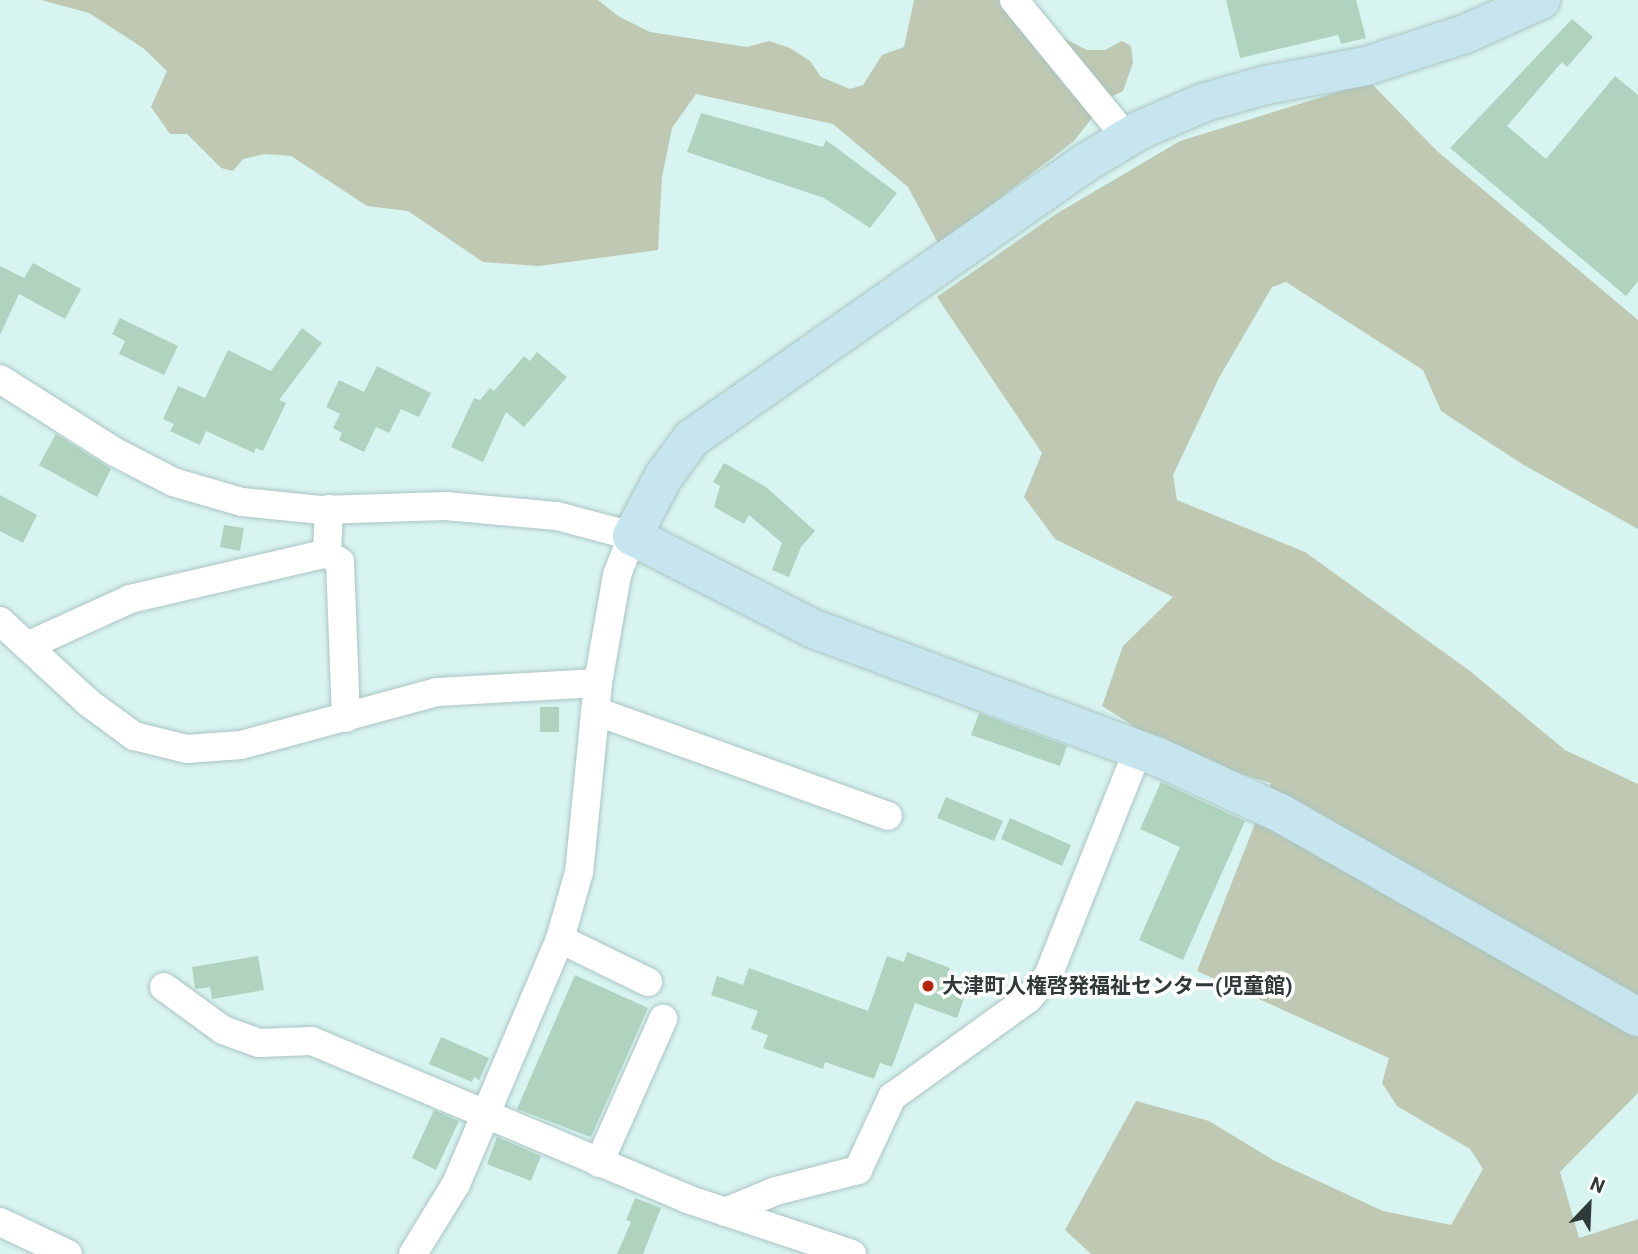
<!DOCTYPE html>
<html>
<head>
<meta charset="utf-8">
<style>
	body { margin:0 }
	#map { position:relative; width:1638px; height:1254px; overflow:hidden; background:#d8f4f1; font-family:Roboto,"Noto Sans JP",sans-serif }
	div>[style] { position:absolute }
	[style*='--x'] { left:calc(var(--x)*1px); top:calc(var(--y)*1px); width:calc(var(--w)*1px); rotate:calc(var(--a)*1deg) }
	.green>* { inset:0; background:#bec8b3 }
	.building>* { inset:0; background:#afd3be }
	.roads { filter:drop-shadow(0 0 2px #aac4c2) drop-shadow(0 0 2px #aac4c2) }
	.street>* { height:28px; margin:-14px; padding:0 14px; transform-origin:14px; border-radius:14px; background:#fff }
	.secondary>* { height:38px; margin:-19px; padding:0 19px; transform-origin:19px; border-radius:19px; background:#c7e5ef }
	.dots>* { width:19px; height:19px; translate:-50% -50%; box-sizing:border-box; border:4px solid #fff; border-radius:50% }
	span { translate:-50% -50%; white-space:nowrap; text-align:center; line-height:1.15; -webkit-text-stroke:7px #fff; paint-order:stroke }
	.poi-label { font-size:21px; color:#2f3a39; font-weight:700 }
	.left { translate:0 -50%; text-align:left }
	.north { position:absolute; left:1554px; top:1170px; width:70px; height:70px; -webkit-text-stroke:5px #fff; paint-order:stroke; rotate:23deg; font-size:19px; font-weight:700; line-height:28px; text-align:center; color:#2f3a39 }
	.north::after { content:''; display:block; margin:auto; width:24px; height:32px; background:#2f3a39; clip-path:polygon(50% 0,100% 100%,50% 72%,0 100%) }
</style>
</head>
<body>
<div id="map">
	<div class="green">
		<i style="clip-path:polygon(41px 0,598px 0,618px 16px,650px 32px,747px 47px,769px 41px,790px 48px,810px 61px,821px 77px,850px 89px,863px 85px,882px 55px,904px 47px,914px 0,1022px 0,1049px 31px,1087px 50px,1105px 50px,1122px 41px,1131px 46px,1133px 63px,1123px 91px,1107px 99px,1074px 141px,939px 245px,908px 187px,833px 124px,696px 94px,672px 128px,662px 177px,658px 250px,539px 266px,483px 262px,408px 211px,367px 206px,291px 156px,265px 154px,243px 159px,233px 171px,221px 168px,187px 134px,170px 134px,151px 107px,167px 71px,143px 48px,89px 13px)"></i>
		<i style="clip-path:polygon(1370px 82px,1437px 151px,1638px 320px,1638px 529px,1522px 464px,1441px 411px,1423px 370px,1286px 282px,1272px 287px,1219px 378px,1173px 475px,1177px 500px,1305px 552px,1470px 671px,1565px 750px,1638px 784px,1638px 1093px,1560px 1172px,1579px 1238px,1638px 1219px,1638px 1254px,1091px 1254px,1065px 1230px,1136px 1101px,1209px 1121px,1275px 1161px,1383px 1211px,1451px 1225px,1483px 1169px,1470px 1149px,1397px 1106px,1382px 1083px,1389px 1058px,1197px 971px,1271px 783px,1225px 769px,1148px 735px,1102px 706px,1123px 646px,1173px 597px,1055px 539px,1024px 497px,1042px 453px,937px 297px,1056px 214px,1180px 141px)"></i>
	</div>
	<div class="building">
		<i style="clip-path:polygon(1226px 0,1356px 0,1366px 38px,1341px 44px,1338px 35px,1240px 58px)"></i>
		<i style="clip-path:polygon(1572px 19px,1593px 37px,1567px 67px,1562px 62px,1507px 126px,1546px 159px,1615px 76px,1638px 95px,1638px 281px,1626px 296px,1450px 148px)"></i>
		<i style="clip-path:polygon(701px 113px,823px 147px,826px 140px,897px 193px,870px 228px,824px 198px,687px 152px)"></i>
		<i style="clip-path:polygon(33px 263px,81px 289px,65px 319px,19px 294px,0 335px,0 266px,24px 278px)"></i>
		<i style="clip-path:polygon(120px 318px,178px 346px,164px 375px,119px 354px,125px 341px,112px 334px)"></i>
		<i style="clip-path:polygon(302px 328px,322px 343px,279px 400px,286px 403px,263px 451px,256px 448px,254px 453px,206px 431px,200px 445px,170px 431px,174px 424px,163px 419px,178px 386px,205px 398px,228px 350px,271px 371px)"></i>
		<i style="clip-path:polygon(537px 352px,567px 377px,524px 427px,506px 412px,483px 462px,451px 447px,474px 398px,480px 400px,490px 388px,494px 391px,524px 356px,530px 361px)"></i>
		<i style="clip-path:polygon(377px 366px,431px 393px,419px 417px,401px 409px,389px 433px,376px 427px,364px 452px,339px 440px,342px 433px,333px 428px,340px 414px,326px 407px,339px 380px,364px 392px)"></i>
		<i style="clip-path:polygon(56px 434px,111px 469px,97px 497px,39px 465px)"></i>
		<i style="clip-path:polygon(724px 463px,766px 487px,815px 531px,801px 547px,789px 577px,772px 570px,782px 543px,749px 515px,744px 524px,714px 507px,720px 486px,713px 482px)"></i>
		<i style="clip-path:polygon(0 495px,37px 515px,23px 543px,0 531px)"></i>
		<i style="clip-path:polygon(224px 525px,244px 528px,240px 551px,220px 547px)"></i>
		<i style="clip-path:polygon(540px 707px,559px 707px,559px 732px,540px 732px)"></i>
		<i style="clip-path:polygon(979px 713px,1067px 746px,1060px 766px,971px 735px)"></i>
		<i style="clip-path:polygon(1161px 782px,1245px 821px,1183px 960px,1139px 940px,1180px 847px,1140px 829px)"></i>
		<i style="clip-path:polygon(946px 797px,1003px 821px,994px 841px,937px 818px)"></i>
		<i style="clip-path:polygon(1010px 818px,1071px 845px,1062px 866px,1001px 839px)"></i>
		<i style="clip-path:polygon(907px 952px,950px 968px,947px 976px,969px 984px,957px 1018px,915px 1003px,892px 1067px,880px 1063px,874px 1079px,825px 1062px,823px 1069px,763px 1048px,768px 1035px,751px 1029px,758px 1011px,711px 995px,717px 976px,743px 985px,749px 968px,868px 1011px,887px 956px,904px 962px)"></i>
		<i style="clip-path:polygon(258px 956px,264px 990px,212px 999px,210px 987px,195px 989px,192px 967px)"></i>
		<i style="clip-path:polygon(575px 975px,648px 1008px,591px 1137px,517px 1109px)"></i>
		<i style="clip-path:polygon(441px 1037px,489px 1058px,479px 1080px,474px 1077px,472px 1082px,429px 1064px)"></i>
		<i style="clip-path:polygon(434px 1110px,459px 1121px,436px 1170px,412px 1158px)"></i>
		<i style="clip-path:polygon(497px 1137px,541px 1156px,531px 1181px,487px 1164px)"></i>
		<i style="clip-path:polygon(635px 1198px,661px 1208px,643px 1254px,617px 1254px,631px 1222px,626px 1220px)"></i>
	</div>
	<div class="roads">
		<div class="street">
			<i style="--x:1014;--y:0;--w:178;--a:50.7"></i>
			<i style="--x:0;--y:379;--w:136;--a:32.4"></i>
			<i style="--x:115;--y:452;--w:65;--a:27.3"></i>
			<i style="--x:173;--y:482;--w:72;--a:16.2"></i>
			<i style="--x:242;--y:502;--w:79;--a:5.8"></i>
			<i style="--x:321;--y:510;--w:124;--a:-1.8"></i>
			<i style="--x:445;--y:506;--w:112;--a:5.1"></i>
			<i style="--x:557;--y:516;--w:78;--a:14.9"></i>
			<i style="--x:632;--y:536;--w:42;--a:111"></i>
			<i style="--x:617;--y:575;--w:110;--a:100"></i>
			<i style="--x:598;--y:683;--w:190;--a:95.7"></i>
			<i style="--x:579;--y:872;--w:70;--a:105.8"></i>
			<i style="--x:560;--y:939;--w:266;--a:113"></i>
			<i style="--x:456;--y:1184;--w:82;--a:121.6"></i>
			<i style="--x:329;--y:509;--w:44;--a:92.6"></i>
			<i style="--x:327;--y:553;--w:16;--a:35"></i>
			<i style="--x:340;--y:562;--w:156;--a:87.8"></i>
			<i style="--x:0;--y:621;--w:121;--a:42.7"></i>
			<i style="--x:89;--y:703;--w:56;--a:36.3"></i>
			<i style="--x:134;--y:736;--w:55;--a:13.8"></i>
			<i style="--x:187;--y:749;--w:54;--a:-4.2"></i>
			<i style="--x:241;--y:745;--w:204;--a:-15.1"></i>
			<i style="--x:438;--y:692;--w:160;--a:-3.2"></i>
			<i style="--x:27;--y:646;--w:113;--a:-24.5"></i>
			<i style="--x:130;--y:599;--w:202;--a:-13.1"></i>
			<i style="--x:595;--y:711;--w:311;--a:19.7"></i>
			<i style="--x:560;--y:939;--w:98;--a:26"></i>
			<i style="--x:164;--y:987;--w:73;--a:36.1"></i>
			<i style="--x:223;--y:1030;--w:38;--a:20"></i>
			<i style="--x:259;--y:1043;--w:53;--a:-2.2"></i>
			<i style="--x:312;--y:1041;--w:407;--a:22.8"></i>
			<i style="--x:687;--y:1199;--w:174;--a:18.4"></i>
			<i style="--x:599;--y:1163;--w:158;--a:-66"></i>
			<i style="--x:725;--y:1212;--w:55;--a:-22.4"></i>
			<i style="--x:776;--y:1191;--w:85;--a:-14.4"></i>
			<i style="--x:858;--y:1170;--w:81;--a:-65"></i>
			<i style="--x:892;--y:1097;--w:168;--a:-35.8"></i>
			<i style="--x:1028;--y:999;--w:30;--a:-49"></i>
			<i style="--x:1048;--y:976;--w:243;--a:-68.3"></i>
			<i style="--x:0;--y:1222;--w:75;--a:25.2"></i>
		</div>
		<div class="secondary">
			<i style="--x:1541;--y:0;--w:83;--a:155.9"></i>
			<i style="--x:1465;--y:34;--w:104;--a:162.1"></i>
			<i style="--x:1366;--y:66;--w:102;--a:169.2"></i>
			<i style="--x:1266;--y:85;--w:63;--a:164.4"></i>
			<i style="--x:1205;--y:102;--w:71;--a:156.7"></i>
			<i style="--x:1140;--y:130;--w:64;--a:149"></i>
			<i style="--x:1085;--y:163;--w:480;--a:145"></i>
			<i style="--x:692;--y:438;--w:47;--a:126.4"></i>
			<i style="--x:664;--y:476;--w:68;--a:118.1"></i>
			<i style="--x:632;--y:536;--w:204;--a:27.1"></i>
			<i style="--x:814;--y:629;--w:365;--a:20.4"></i>
			<i style="--x:1156;--y:756;--w:136;--a:24.7"></i>
			<i style="--x:1280;--y:813;--w:412;--a:29.7"></i>
		</div>
	</div>
	<div class="dots">
		<i style="left:928px;top:986px;background:#b4270f"></i>
	</div>
	<div class="poi-label">
		<span class="left" style="left:942px;top:986px">大津町人権啓発福祉センター(児童館)</span>
	</div>
	<div class="north">N</div>
</div>
</body>
</html>
